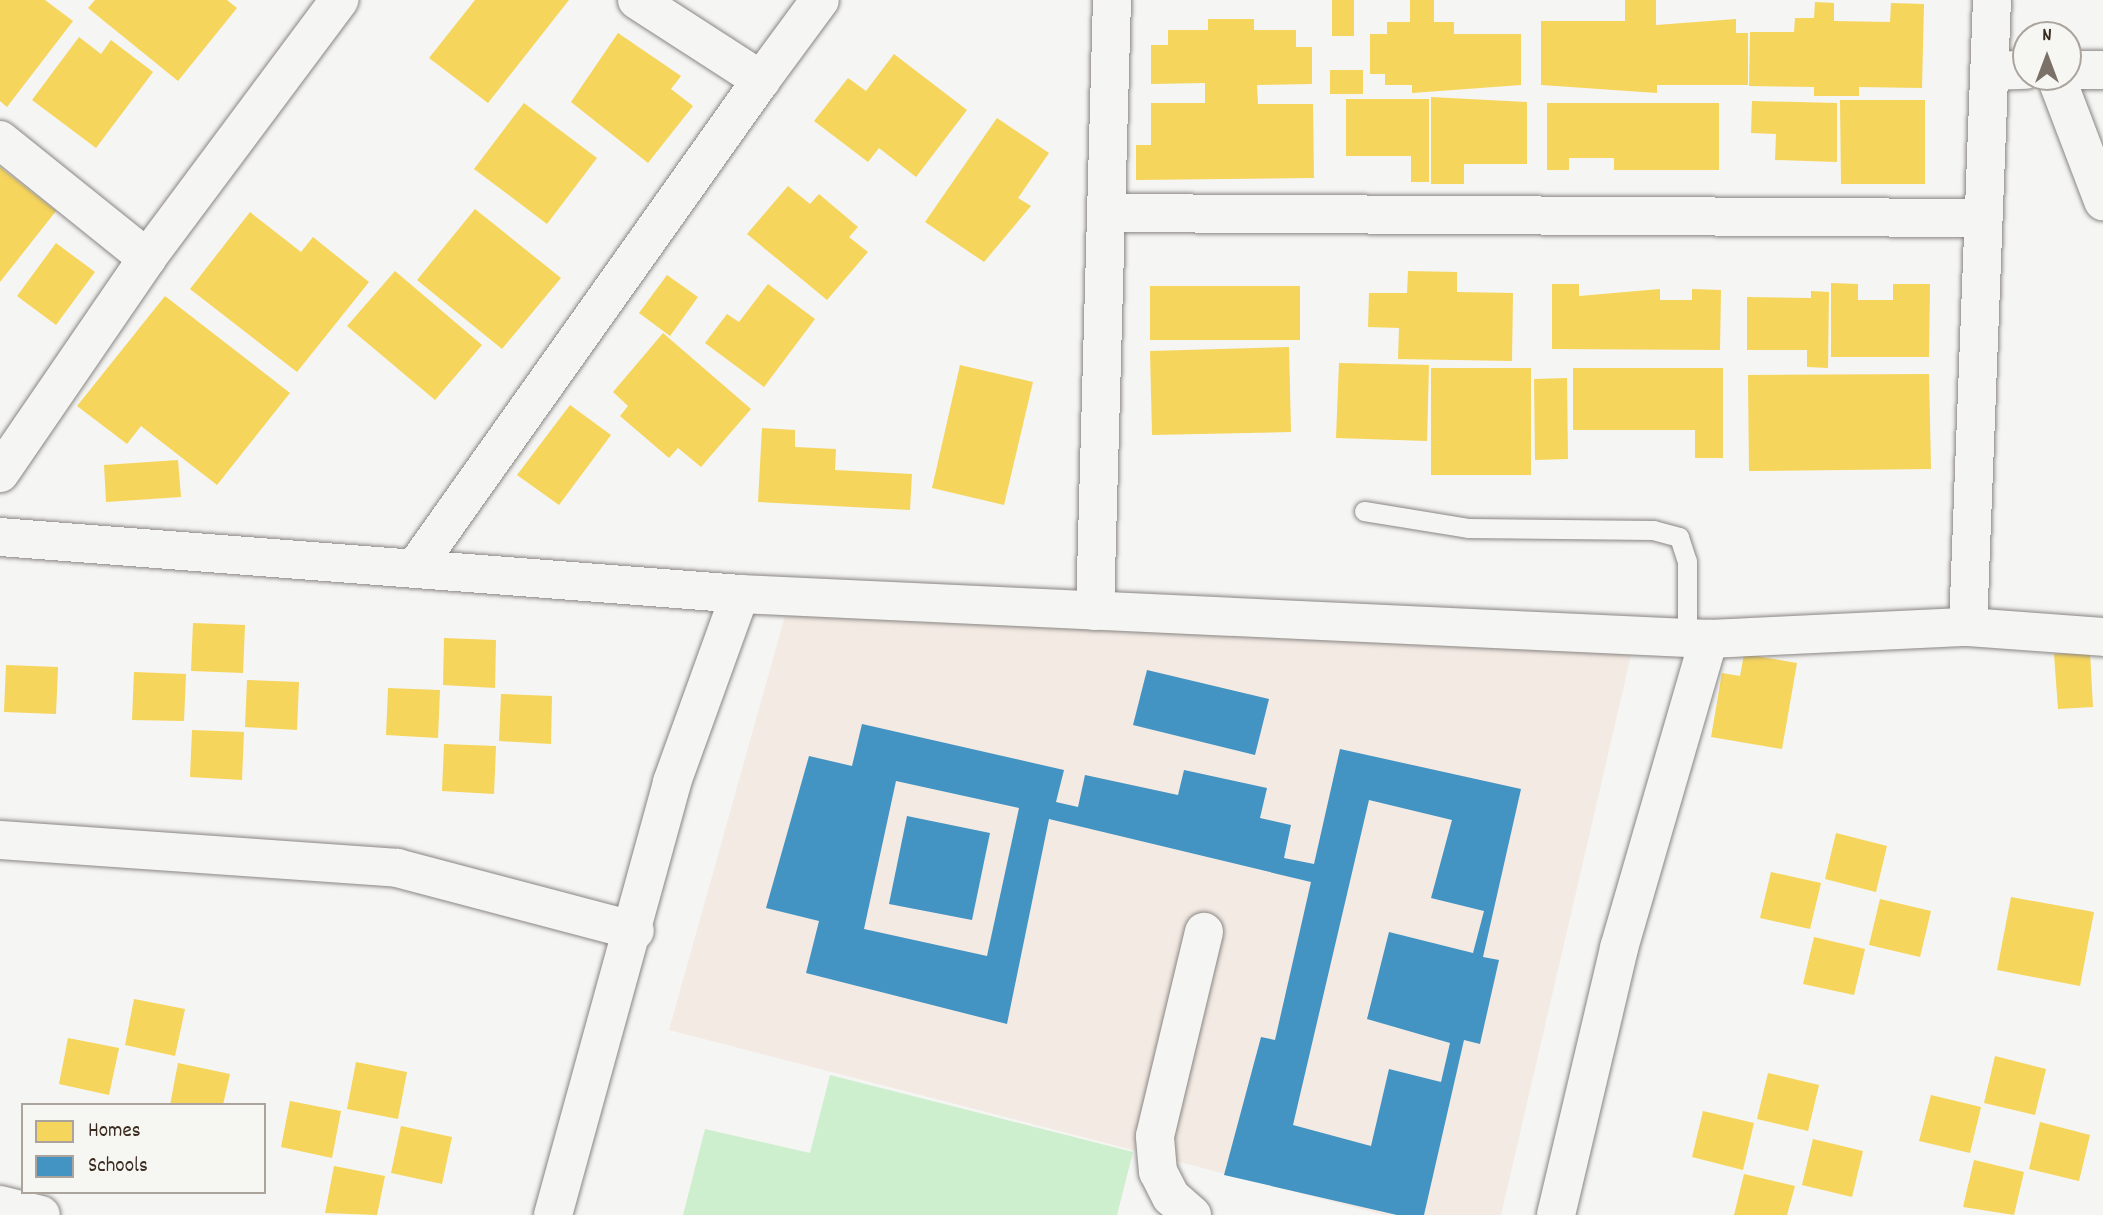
<!DOCTYPE html>
<html>
<head>
<meta charset="utf-8">
<style>
	body { margin:0 }
	#map { position:relative; width:2103px; height:1215px; overflow:hidden; background:#f5f5f3; font-family:Dekko,sans-serif }
	div>[style] { position:absolute }
	[style*='--x'] { left:calc(var(--x)*1px); top:calc(var(--y)*1px); width:calc(var(--w)*1px); rotate:calc(var(--a)*1deg) }
	.built>* { inset:0; background:#f3eae3 }
	.green>* { inset:0; background:#ceefce }
	.homes>* { inset:0; background:#f6d55c }
	.schools>* { inset:0; background:#4393c3 }
	.roads { filter:drop-shadow(0 0 2px #8a8683) drop-shadow(0 0 2px #8a8683) }
	.lane>* { height:19px; margin:-9.5px; padding:0 9.5px; transform-origin:9.5px; border-radius:9.5px; background:#f5f5f3 }
	.street>* { height:38px; margin:-19px; padding:0 19px; transform-origin:19px; border-radius:19px; background:#f5f5f3 }
	span { translate:-50% -50%; white-space:nowrap; text-align:center; line-height:1.15; -webkit-text-stroke:7px #f6f6f2; paint-order:stroke }
	.legend { position:absolute; left:21px; top:1103px; width:245px; height:91px; box-sizing:border-box; background:#f6f6f2; border:2px solid #aba49d; margin:0; padding:9px 12px; list-style:none; font-size:21px; color:#3b2a1e }
	.legend li { display:flex; align-items:center; gap:14px; height:35px }
	.legend b { width:35px; border:2px solid #aba49d }
	.north { position:absolute; left:2012px; top:21px; width:70px; height:70px; box-sizing:border-box; background:#f6f6f2; border:2px solid #aba49d; border-radius:50%; rotate:0deg; font-size:19px; font-weight:700; line-height:28px; text-align:center; color:#3b2a1e }
	.north::after { content:''; display:block; margin:auto; width:24px; height:32px; background:#7c7169; clip-path:polygon(50% 0,100% 100%,50% 72%,0 100%) }
</style>
</head>
<body>
<div id="map">
	<div class="built">
		<i style="clip-path:polygon(790px 598px,1633px 647px,1501px 1215px,1384px 1215px,669px 1030px)"></i>
	</div>
	<div class="green">
		<i style="clip-path:polygon(830px 1075px,1133px 1152px,1117px 1215px,683px 1215px,705px 1129px,810px 1153px)"></i>
	</div>
	<div class="homes">
		<i style="clip-path:polygon(0 0,45px 0,73px 21px,7px 107px,0 101px)"></i>
		<i style="clip-path:polygon(95px 0,227px 0,237px 8px,178px 81px,88px 8px)"></i>
		<i style="clip-path:polygon(475px 0,569px 0,488px 103px,429px 58px)"></i>
		<i style="clip-path:polygon(1332px 0,1354px 0,1354px 36px,1332px 36px)"></i>
		<i style="clip-path:polygon(1410px 0,1434px 0,1434px 22px,1454px 22px,1454px 34px,1521px 34px,1521px 85px,1412px 93px,1412px 85px,1385px 85px,1385px 74px,1370px 74px,1370px 34px,1387px 34px,1387px 22px,1410px 22px)"></i>
		<i style="clip-path:polygon(1625px 0,1656px 0,1656px 25px,1736px 19px,1736px 33px,1748px 33px,1748px 85px,1657px 85px,1657px 93px,1541px 85px,1541px 21px,1625px 21px)"></i>
		<i style="clip-path:polygon(1815px 2px,1834px 3px,1834px 21px,1890px 22px,1891px 3px,1924px 4px,1922px 88px,1859px 87px,1859px 96px,1814px 96px,1814px 87px,1749px 86px,1750px 32px,1794px 32px,1795px 18px,1814px 18px)"></i>
		<i style="clip-path:polygon(1208px 19px,1254px 19px,1254px 30px,1296px 30px,1296px 47px,1312px 47px,1312px 84px,1257px 85px,1258px 104px,1313px 104px,1314px 178px,1136px 180px,1136px 145px,1151px 145px,1151px 103px,1205px 103px,1205px 83px,1151px 84px,1151px 45px,1168px 45px,1168px 30px,1208px 30px)"></i>
		<i style="clip-path:polygon(618px 33px,681px 76px,671px 89px,693px 106px,648px 163px,571px 102px)"></i>
		<i style="clip-path:polygon(79px 37px,101px 54px,111px 40px,153px 72px,96px 148px,32px 100px)"></i>
		<i style="clip-path:polygon(894px 54px,967px 110px,916px 177px,879px 148px,868px 162px,814px 121px,848px 78px,866px 91px)"></i>
		<i style="clip-path:polygon(1330px 70px,1363px 70px,1363px 94px,1330px 94px)"></i>
		<i style="clip-path:polygon(1431px 97px,1527px 102px,1527px 164px,1464px 164px,1464px 184px,1431px 184px)"></i>
		<i style="clip-path:polygon(1346px 99px,1429px 99px,1429px 182px,1411px 182px,1411px 156px,1346px 156px)"></i>
		<i style="clip-path:polygon(1840px 100px,1925px 100px,1925px 184px,1841px 184px)"></i>
		<i style="clip-path:polygon(1752px 101px,1837px 103px,1837px 162px,1775px 160px,1776px 134px,1751px 133px)"></i>
		<i style="clip-path:polygon(524px 103px,597px 158px,547px 224px,474px 169px)"></i>
		<i style="clip-path:polygon(1547px 103px,1719px 103px,1719px 170px,1614px 170px,1614px 158px,1569px 158px,1569px 170px,1547px 170px)"></i>
		<i style="clip-path:polygon(997px 118px,1049px 153px,1018px 198px,1031px 206px,984px 262px,925px 222px)"></i>
		<i style="clip-path:polygon(0 167px,56px 211px,0 282px)"></i>
		<i style="clip-path:polygon(788px 186px,810px 204px,819px 194px,858px 227px,849px 237px,868px 252px,827px 300px,747px 234px)"></i>
		<i style="clip-path:polygon(475px 209px,561px 278px,502px 349px,417px 280px)"></i>
		<i style="clip-path:polygon(250px 212px,301px 252px,313px 237px,369px 282px,297px 372px,190px 289px)"></i>
		<i style="clip-path:polygon(56px 243px,95px 272px,56px 325px,17px 296px)"></i>
		<i style="clip-path:polygon(395px 271px,482px 345px,435px 400px,347px 326px)"></i>
		<i style="clip-path:polygon(1408px 271px,1457px 272px,1457px 292px,1513px 293px,1512px 361px,1398px 359px,1399px 328px,1368px 327px,1369px 293px,1407px 293px)"></i>
		<i style="clip-path:polygon(667px 275px,698px 297px,670px 336px,639px 313px)"></i>
		<i style="clip-path:polygon(1831px 283px,1858px 284px,1858px 300px,1893px 300px,1893px 284px,1930px 284px,1929px 357px,1831px 357px)"></i>
		<i style="clip-path:polygon(768px 284px,815px 319px,764px 387px,705px 343px,727px 314px,739px 322px)"></i>
		<i style="clip-path:polygon(1552px 284px,1579px 284px,1579px 296px,1660px 289px,1660px 300px,1692px 300px,1692px 289px,1721px 290px,1720px 350px,1552px 349px)"></i>
		<i style="clip-path:polygon(1150px 286px,1300px 286px,1300px 340px,1150px 340px)"></i>
		<i style="clip-path:polygon(1811px 291px,1829px 292px,1828px 368px,1807px 367px,1807px 350px,1747px 350px,1747px 297px,1811px 298px)"></i>
		<i style="clip-path:polygon(165px 296px,290px 393px,217px 485px,141px 426px,127px 444px,77px 406px)"></i>
		<i style="clip-path:polygon(663px 333px,751px 409px,701px 467px,678px 448px,669px 458px,620px 416px,628px 406px,613px 392px)"></i>
		<i style="clip-path:polygon(1289px 347px,1291px 432px,1152px 435px,1150px 351px)"></i>
		<i style="clip-path:polygon(1339px 363px,1429px 365px,1427px 441px,1336px 438px)"></i>
		<i style="clip-path:polygon(960px 365px,1033px 382px,1004px 505px,932px 488px)"></i>
		<i style="clip-path:polygon(1431px 368px,1531px 368px,1531px 475px,1431px 475px)"></i>
		<i style="clip-path:polygon(1573px 368px,1723px 368px,1723px 458px,1695px 458px,1695px 430px,1573px 430px)"></i>
		<i style="clip-path:polygon(1929px 374px,1931px 469px,1749px 471px,1748px 375px)"></i>
		<i style="clip-path:polygon(1567px 378px,1568px 459px,1535px 460px,1534px 379px)"></i>
		<i style="clip-path:polygon(570px 405px,611px 435px,559px 505px,517px 475px)"></i>
		<i style="clip-path:polygon(762px 428px,795px 430px,795px 447px,836px 449px,835px 470px,912px 474px,910px 510px,758px 502px)"></i>
		<i style="clip-path:polygon(178px 460px,181px 497px,106px 502px,104px 465px)"></i>
		<i style="clip-path:polygon(193px 623px,245px 625px,243px 673px,191px 671px)"></i>
		<i style="clip-path:polygon(444px 638px,496px 640px,495px 688px,443px 685px)"></i>
		<i style="clip-path:polygon(2090px 652px,2093px 707px,2058px 709px,2054px 654px)"></i>
		<i style="clip-path:polygon(1744px 654px,1797px 663px,1782px 749px,1711px 737px,1722px 673px,1740px 676px)"></i>
		<i style="clip-path:polygon(6px 665px,58px 667px,56px 714px,4px 712px)"></i>
		<i style="clip-path:polygon(134px 672px,186px 674px,184px 721px,132px 720px)"></i>
		<i style="clip-path:polygon(247px 680px,299px 682px,297px 730px,245px 727px)"></i>
		<i style="clip-path:polygon(388px 688px,440px 690px,438px 738px,386px 735px)"></i>
		<i style="clip-path:polygon(501px 694px,552px 696px,551px 744px,499px 741px)"></i>
		<i style="clip-path:polygon(192px 730px,244px 732px,242px 780px,190px 777px)"></i>
		<i style="clip-path:polygon(444px 744px,496px 746px,494px 794px,442px 791px)"></i>
		<i style="clip-path:polygon(1836px 833px,1887px 846px,1876px 892px,1825px 879px)"></i>
		<i style="clip-path:polygon(1771px 872px,1821px 883px,1810px 929px,1760px 918px)"></i>
		<i style="clip-path:polygon(2011px 897px,2094px 912px,2080px 986px,1997px 970px)"></i>
		<i style="clip-path:polygon(1880px 899px,1931px 911px,1920px 957px,1869px 945px)"></i>
		<i style="clip-path:polygon(1814px 937px,1865px 949px,1854px 995px,1803px 984px)"></i>
		<i style="clip-path:polygon(134px 999px,185px 1009px,175px 1056px,125px 1045px)"></i>
		<i style="clip-path:polygon(68px 1038px,119px 1048px,109px 1095px,59px 1084px)"></i>
		<i style="clip-path:polygon(1995px 1056px,2046px 1069px,2035px 1115px,1984px 1103px)"></i>
		<i style="clip-path:polygon(356px 1062px,407px 1072px,398px 1119px,347px 1109px)"></i>
		<i style="clip-path:polygon(178px 1063px,230px 1074px,223px 1105px,170px 1105px)"></i>
		<i style="clip-path:polygon(1768px 1073px,1819px 1085px,1808px 1131px,1757px 1119px)"></i>
		<i style="clip-path:polygon(1931px 1095px,1981px 1107px,1970px 1153px,1919px 1141px)"></i>
		<i style="clip-path:polygon(290px 1101px,341px 1111px,332px 1158px,281px 1147px)"></i>
		<i style="clip-path:polygon(1703px 1111px,1754px 1123px,1743px 1170px,1692px 1157px)"></i>
		<i style="clip-path:polygon(2040px 1122px,2090px 1135px,2079px 1181px,2029px 1169px)"></i>
		<i style="clip-path:polygon(401px 1126px,452px 1137px,442px 1184px,391px 1173px)"></i>
		<i style="clip-path:polygon(1813px 1139px,1863px 1151px,1852px 1197px,1802px 1185px)"></i>
		<i style="clip-path:polygon(1974px 1160px,2024px 1172px,2014px 1215px,1963px 1207px)"></i>
		<i style="clip-path:polygon(334px 1166px,385px 1176px,377px 1215px,325px 1213px)"></i>
		<i style="clip-path:polygon(1744px 1174px,1795px 1186px,1787px 1215px,1734px 1215px)"></i>
	</div>
	<div class="schools">
		<i style="clip-path:polygon(1147px 670px,1269px 699px,1255px 755px,1133px 725px)"></i>
		<i style="clip-path:polygon(evenodd,862px 724px,1064px 770px,1056px 802px,1078px 807px,1085px 775px,1178px 795px,1184px 770px,1267px 788px,1260px 818px,1291px 825px,1284px 858px,1314px 864px,1340px 749px,1521px 789px,1483px 957px,1499px 960px,1480px 1044px,1464px 1040px,1424px 1215px,1397px 1215px,1224px 1175px,1261px 1037px,1275px 1040px,1311px 882px,1049px 819px,1007px 1024px,806px 973px,819px 921px,766px 908px,809px 756px,852px 766px,862px 724px,896px 781px,1019px 808px,987px 956px,864px 929px,896px 781px,862px 724px,1369px 800px,1452px 820px,1431px 898px,1484px 911px,1473px 953px,1389px 932px,1367px 1019px,1450px 1043px,1441px 1082px,1389px 1069px,1371px 1146px,1293px 1125px,1369px 800px)"></i>
		<i style="clip-path:polygon(907px 816px,990px 833px,972px 920px,889px 904px)"></i>
	</div>
	<div class="roads">
		<div class="lane">
			<i style="--x:1364;--y:511;--w:105;--a:9.3"></i>
			<i style="--x:1468;--y:528;--w:185;--a:0.6"></i>
			<i style="--x:1653;--y:530;--w:27;--a:15"></i>
			<i style="--x:1679;--y:537;--w:25;--a:72"></i>
			<i style="--x:1687;--y:561;--w:77;--a:90"></i>
		</div>
		<div class="street">
			<i style="--x:637;--y:0;--w:148;--a:32.8"></i>
			<i style="--x:761;--y:80;--w:99;--a:-53.6"></i>
			<i style="--x:2068;--y:70;--w:35;--a:0"></i>
			<i style="--x:1989;--y:71;--w:37;--a:-2"></i>
			<i style="--x:2056;--y:77;--w:133;--a:69.2"></i>
			<i style="--x:0;--y:140;--w:189;--a:38.8"></i>
			<i style="--x:1106;--y:213;--w:876;--a:0.33"></i>
			<i style="--x:0;--y:473;--w:260;--a:-55.6"></i>
			<i style="--x:147;--y:258;--w:322;--a:-53.3"></i>
			<i style="--x:0;--y:537;--w:742;--a:4.4"></i>
			<i style="--x:740;--y:594;--w:970;--a:2.66"></i>
			<i style="--x:1709;--y:639;--w:259;--a:-2.7"></i>
			<i style="--x:1968;--y:627;--w:135;--a:4.2"></i>
			<i style="--x:417;--y:565;--w:595;--a:-54.65"></i>
			<i style="--x:1095;--y:611;--w:611;--a:-88.41"></i>
			<i style="--x:1968;--y:627;--w:627;--a:-87.81"></i>
			<i style="--x:0;--y:840;--w:398;--a:4"></i>
			<i style="--x:397;--y:868;--w:246;--a:14.8"></i>
			<i style="--x:0;--y:1205;--w:42;--a:13.7"></i>
			<i style="--x:553;--y:1215;--w:449;--a:-74.6"></i>
			<i style="--x:672;--y:782;--w:200;--a:-70.1"></i>
			<i style="--x:1192;--y:1215;--w:28;--a:-139"></i>
			<i style="--x:1171;--y:1197;--w:28;--a:-117"></i>
			<i style="--x:1158;--y:1172;--w:36;--a:-95"></i>
			<i style="--x:1155;--y:1136;--w:210;--a:-76.5"></i>
			<i style="--x:1556;--y:1215;--w:274;--a:-76.7"></i>
			<i style="--x:1619;--y:948;--w:322;--a:-73.8"></i>
		</div>
	</div>
	<ul class="legend">
	<li><b style="height:19px;background:#f6d55c"></b>Homes</li>
	<li><b style="height:19px;background:#4393c3"></b>Schools</li>
	</ul>
	<div class="north">N</div>
</div>
</body>
</html>
